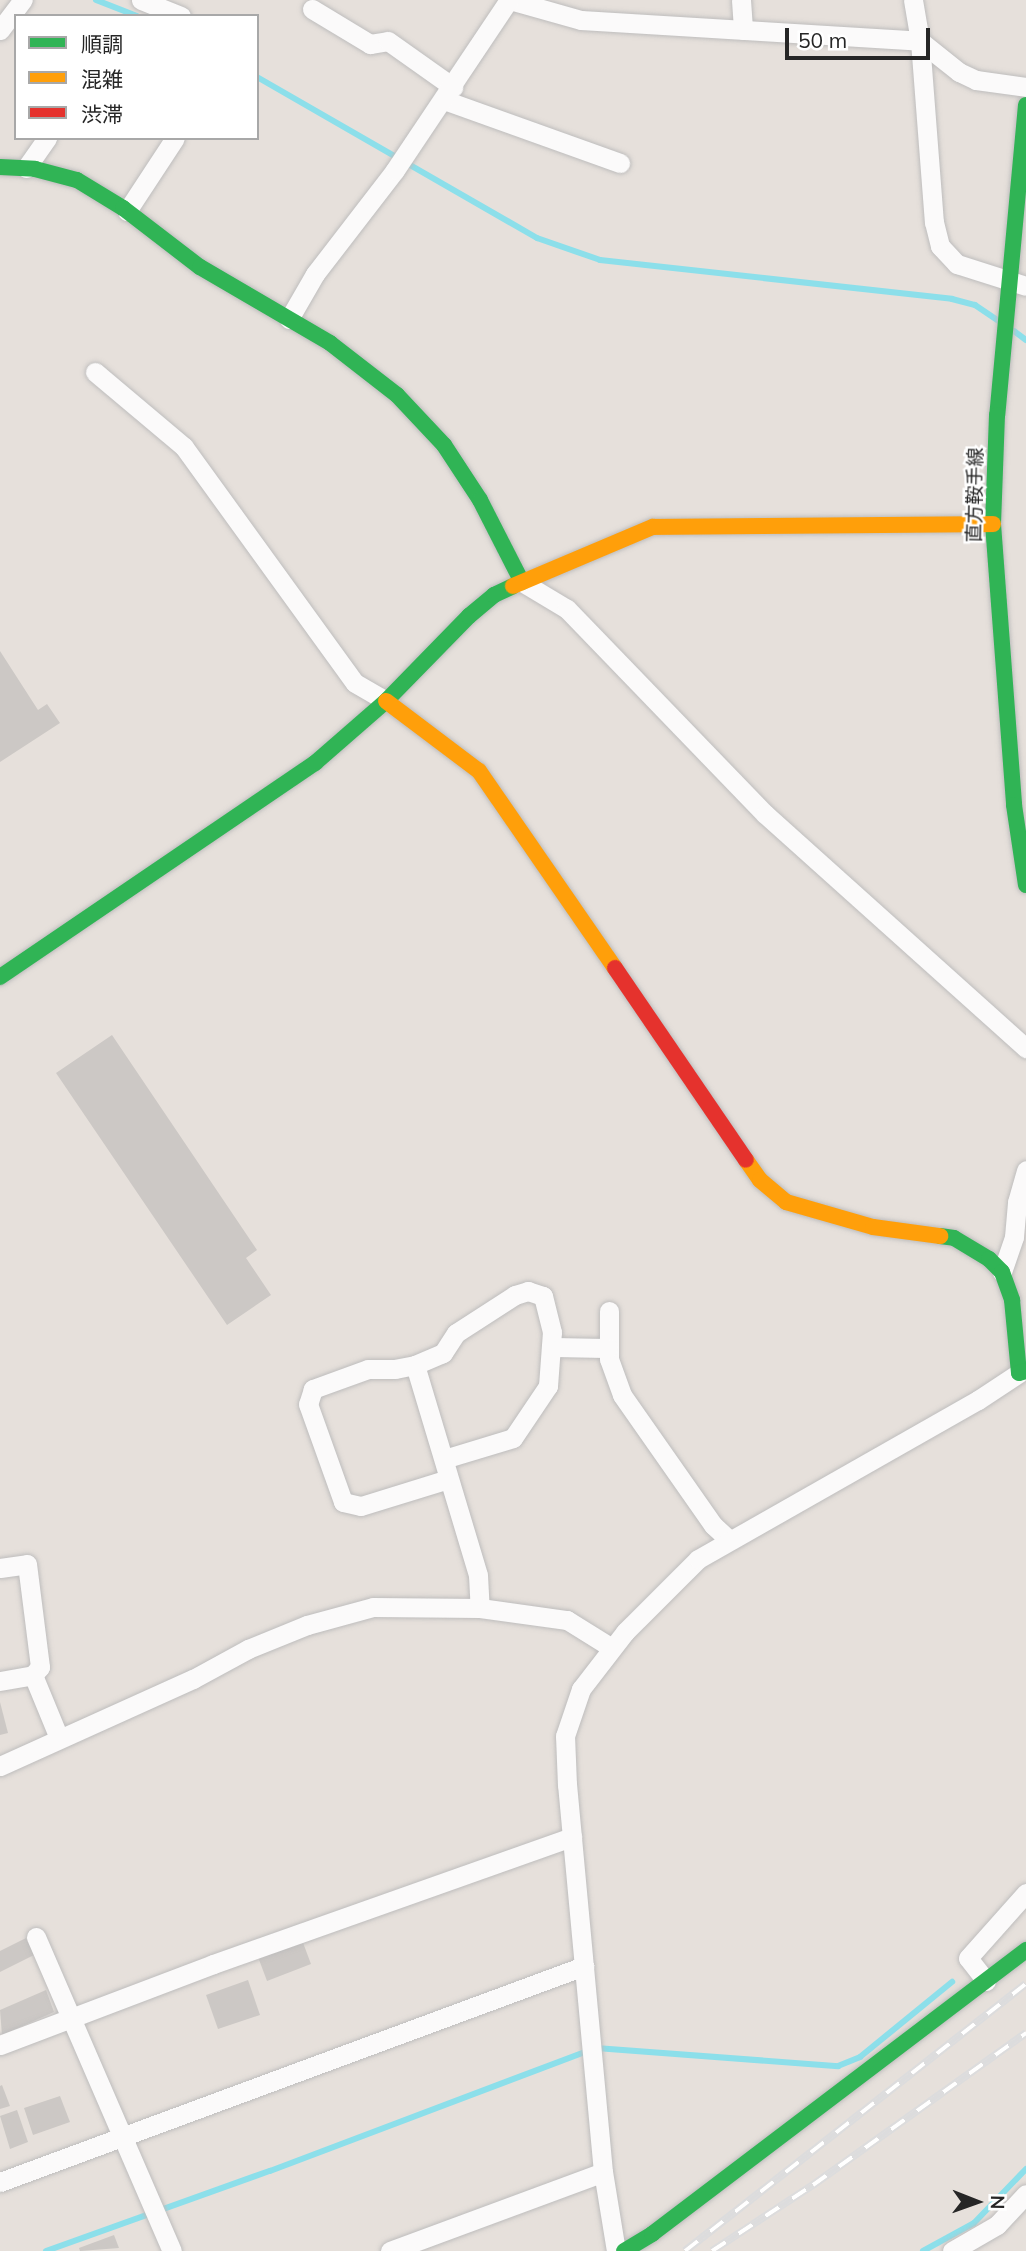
<!DOCTYPE html>
<html>
<head>
<meta charset="utf-8">
<style>
	body { margin:0 }
	#map { position:relative; width:1026px; height:2251px; overflow:hidden; background:#e6e0db; font-family:Mulish,"Noto Sans JP",sans-serif }
	div>[style] { position:absolute }
	[style*='--x'] { left:calc(var(--x)*1px); top:calc(var(--y)*1px); width:calc(var(--w)*1px); rotate:calc(var(--a)*1deg) }
	.stream>* { height:6px; margin:-3px; padding:0 3px; transform-origin:3px; border-radius:3px; background:#8cdfea }
	.building>* { inset:0; background:#ccc8c5 }
	.roads { filter:drop-shadow(0 0 2px #bebdbd) drop-shadow(0 0 2px #bebdbd) }
	.street>* { height:19px; margin:-9.5px; padding:0 9.5px; transform-origin:9.5px; border-radius:9.5px; background:#fbfafa }
	.fast>* { height:16px; margin:-8px; padding:0 8px; transform-origin:8px; border-radius:8px; background:#30b455 }
	.slow>* { height:16px; margin:-8px; padding:0 8px; transform-origin:8px; border-radius:8px; background:#ff9f0a }
	.jam>* { height:16px; margin:-8px; padding:0 8px; transform-origin:8px; border-radius:8px; background:#e5322d }
	.rail>* { height:8px; margin-top:-4px; transform-origin:0; background:repeating-linear-gradient(90deg,#fff 0 16px,#dcdcdd 0 32px); box-sizing:border-box; border-block:2px solid #dcdcdd }
	span { translate:-50% -50%; white-space:nowrap; text-align:center; line-height:1.15; -webkit-text-stroke:5px #fff; paint-order:stroke }
	.street-label { font-size:19px; color:#262626 }
	.legend { position:absolute; left:14px; top:14px; width:245px; height:126px; box-sizing:border-box; background:#fff; border:2px solid #a8a8a8; margin:0; padding:9px 12px; list-style:none; font-size:21px; color:#262626 }
	.legend li { display:flex; align-items:center; gap:14px; height:35px }
	.legend b { width:35px; border:2px solid #a8a8a8 }
	.north { position:absolute; left:942px; top:2167px; width:70px; height:70px; -webkit-text-stroke:5px #fff; paint-order:stroke; rotate:91deg; font-size:19px; font-weight:700; line-height:28px; text-align:center; color:#262626 }
	.north::after { content:''; display:block; margin:auto; width:24px; height:32px; background:#262626; clip-path:polygon(50% 0,100% 100%,50% 72%,0 100%) }
	.scale { position:absolute; left:785px; top:28px; width:145px; height:32px; box-sizing:border-box; border:4px solid #262626; border-top:0; padding-left:9px; font-size:21px; line-height:24px; white-space:nowrap; color:#262626; -webkit-text-stroke:5px #fff; paint-order:stroke }
</style>
</head>
<body>
<div id="map">
	<div class="stream">
		<i style="--x:96;--y:0;--w:44;--a:21.3"></i>
		<i style="--x:257;--y:77;--w:323;--a:29.9"></i>
		<i style="--x:537;--y:238;--w:67;--a:19.2"></i>
		<i style="--x:600;--y:260;--w:354;--a:6.3"></i>
		<i style="--x:952;--y:299;--w:24;--a:15"></i>
		<i style="--x:975;--y:305;--w:29;--a:34"></i>
		<i style="--x:1014;--y:331;--w:15;--a:37"></i>
		<i style="--x:46;--y:2251;--w:238;--a:-19.7"></i>
		<i style="--x:270;--y:2171;--w:348;--a:-20.7"></i>
		<i style="--x:596;--y:2048;--w:243;--a:4.3"></i>
		<i style="--x:838;--y:2066;--w:24;--a:-22"></i>
		<i style="--x:860;--y:2057;--w:119;--a:-39.2"></i>
		<i style="--x:923;--y:2251;--w:58;--a:-28.8"></i>
		<i style="--x:974;--y:2223;--w:75;--a:-46.1"></i>
	</div>
	<div class="building">
		<i style="clip-path:polygon(0 651px,38px 710px,47px 704px,60px 723px,0 762px)"></i>
		<i style="clip-path:polygon(112px 1035px,257px 1250px,246px 1258px,271px 1295px,227px 1325px,56px 1073px)"></i>
		<i style="clip-path:polygon(0 1702px,8px 1733px,0 1735px)"></i>
		<i style="clip-path:polygon(26px 1938px,34px 1955px,0 1972px,0 1951px)"></i>
		<i style="clip-path:polygon(302px 1940px,311px 1964px,267px 1981px,258px 1957px)"></i>
		<i style="clip-path:polygon(248px 1980px,260px 2015px,218px 2029px,206px 1995px)"></i>
		<i style="clip-path:polygon(46px 1990px,54px 2012px,2px 2035px,0 2010px)"></i>
		<i style="clip-path:polygon(2px 2085px,10px 2106px,0 2109px,0 2086px)"></i>
		<i style="clip-path:polygon(60px 2096px,70px 2122px,33px 2135px,24px 2108px)"></i>
		<i style="clip-path:polygon(17px 2110px,28px 2142px,10px 2149px,0 2116px)"></i>
		<i style="clip-path:polygon(114px 2235px,119px 2248px,80px 2251px,79px 2248px)"></i>
	</div>
	<div class="roads">
		<div class="street">
			<i style="--x:141;--y:0;--w:43;--a:21.8"></i>
			<i style="--x:510;--y:0;--w:74;--a:15.7"></i>
			<i style="--x:581;--y:20;--w:340;--a:3.5"></i>
			<i style="--x:920;--y:41;--w:50;--a:38.5"></i>
			<i style="--x:959;--y:72;--w:19;--a:25"></i>
			<i style="--x:976;--y:80;--w:50;--a:8"></i>
			<i style="--x:741;--y:0;--w:30;--a:86"></i>
			<i style="--x:913;--y:0;--w:42;--a:80.3"></i>
			<i style="--x:920;--y:41;--w:182;--a:85.6"></i>
			<i style="--x:934;--y:222;--w:25;--a:76"></i>
			<i style="--x:940;--y:246;--w:25;--a:47"></i>
			<i style="--x:957;--y:264;--w:72;--a:17.7"></i>
			<i style="--x:312;--y:9;--w:68;--a:31.1"></i>
			<i style="--x:370;--y:44;--w:18;--a:-9"></i>
			<i style="--x:388;--y:41;--w:80;--a:35.3"></i>
			<i style="--x:0;--y:30;--w:38;--a:-53"></i>
			<i style="--x:444;--y:100;--w:187;--a:19.7"></i>
			<i style="--x:26;--y:168;--w:37;--a:-55"></i>
			<i style="--x:127;--y:211;--w:87;--a:-56.7"></i>
			<i style="--x:289;--y:319;--w:52;--a:-60"></i>
			<i style="--x:315;--y:274;--w:131;--a:-52.4"></i>
			<i style="--x:395;--y:170;--w:205;--a:-56.2"></i>
			<i style="--x:95;--y:372;--w:116;--a:40.1"></i>
			<i style="--x:184;--y:447;--w:291;--a:54.1"></i>
			<i style="--x:355;--y:683;--w:36;--a:30"></i>
			<i style="--x:522;--y:582;--w:52;--a:31"></i>
			<i style="--x:567;--y:609;--w:285;--a:46"></i>
			<i style="--x:765;--y:814;--w:351;--a:41.9"></i>
			<i style="--x:1002;--y:1272;--w:37;--a:-71"></i>
			<i style="--x:1014;--y:1237;--w:35;--a:-85"></i>
			<i style="--x:1017;--y:1202;--w:33;--a:-74"></i>
			<i style="--x:609;--y:1311;--w:48;--a:90"></i>
			<i style="--x:609;--y:1359;--w:38;--a:70"></i>
			<i style="--x:622;--y:1395;--w:159;--a:55"></i>
			<i style="--x:713;--y:1525;--w:21;--a:43"></i>
			<i style="--x:551;--y:1347;--w:57;--a:1"></i>
			<i style="--x:415;--y:1365;--w:219;--a:73.3"></i>
			<i style="--x:478;--y:1575;--w:33;--a:87"></i>
			<i style="--x:444;--y:1459;--w:72;--a:-16.9"></i>
			<i style="--x:513;--y:1438;--w:63;--a:-56.1"></i>
			<i style="--x:548;--y:1386;--w:54;--a:-85.8"></i>
			<i style="--x:552;--y:1332;--w:37;--a:-104"></i>
			<i style="--x:543;--y:1296;--w:16;--a:-162"></i>
			<i style="--x:528;--y:1291;--w:14;--a:163"></i>
			<i style="--x:515;--y:1295;--w:70;--a:147.2"></i>
			<i style="--x:456;--y:1333;--w:24;--a:123"></i>
			<i style="--x:443;--y:1353;--w:30;--a:157"></i>
			<i style="--x:415;--y:1365;--w:20;--a:169"></i>
			<i style="--x:395;--y:1369;--w:27;--a:180"></i>
			<i style="--x:368;--y:1369;--w:59;--a:160"></i>
			<i style="--x:313;--y:1389;--w:16;--a:108"></i>
			<i style="--x:308;--y:1404;--w:104;--a:70.3"></i>
			<i style="--x:343;--y:1502;--w:18;--a:13"></i>
			<i style="--x:361;--y:1506;--w:91;--a:-17.2"></i>
			<i style="--x:0;--y:1568;--w:27;--a:-8"></i>
			<i style="--x:27;--y:1564;--w:104;--a:82.8"></i>
			<i style="--x:40;--y:1667;--w:11;--a:131"></i>
			<i style="--x:33;--y:1675;--w:68;--a:67.6"></i>
			<i style="--x:0;--y:1681;--w:34;--a:-10"></i>
			<i style="--x:0;--y:1766;--w:212;--a:-24.3"></i>
			<i style="--x:193;--y:1679;--w:63;--a:-28.6"></i>
			<i style="--x:248;--y:1649;--w:64;--a:-22.1"></i>
			<i style="--x:307;--y:1625;--w:68;--a:-15.3"></i>
			<i style="--x:373;--y:1607;--w:107;--a:0.5"></i>
			<i style="--x:480;--y:1608;--w:88;--a:7.9"></i>
			<i style="--x:567;--y:1620;--w:53;--a:31.9"></i>
			<i style="--x:36;--y:1937;--w:342;--a:66.6"></i>
			<i style="--x:986;--y:1981;--w:29;--a:-128"></i>
			<i style="--x:968;--y:1958;--w:87;--a:-48.3"></i>
			<i style="--x:0;--y:2045;--w:228;--a:-20.8"></i>
			<i style="--x:213;--y:1964;--w:381;--a:-19.5"></i>
			<i style="--x:0;--y:2182;--w:623;--a:-20.3"></i>
			<i style="--x:390;--y:2251;--w:227;--a:-20.3"></i>
			<i style="--x:616;--y:2251;--w:80;--a:-99.3"></i>
			<i style="--x:603;--y:2172;--w:389;--a:-95.3"></i>
			<i style="--x:567;--y:1785;--w:49;--a:-92.3"></i>
			<i style="--x:565;--y:1736;--w:50;--a:-71.2"></i>
			<i style="--x:581;--y:1689;--w:72;--a:-52.3"></i>
			<i style="--x:625;--y:1632;--w:103;--a:-45"></i>
			<i style="--x:698;--y:1559;--w:322;--a:-29.6"></i>
			<i style="--x:978;--y:1400;--w:49;--a:-33.4"></i>
			<i style="--x:952;--y:2251;--w:52;--a:-30"></i>
			<i style="--x:997;--y:2225;--w:42;--a:-46.9"></i>
		</div>
		<div class="fast">
			<i style="--x:1026;--y:105;--w:311;--a:95.3"></i>
			<i style="--x:997;--y:415;--w:109;--a:92.1"></i>
			<i style="--x:993;--y:524;--w:282;--a:85.7"></i>
			<i style="--x:1014;--y:805;--w:81;--a:81.5"></i>
			<i style="--x:0;--y:167;--w:35;--a:3"></i>
			<i style="--x:35;--y:169;--w:43;--a:14.7"></i>
			<i style="--x:77;--y:180;--w:54;--a:31.3"></i>
			<i style="--x:123;--y:208;--w:97;--a:37.5"></i>
			<i style="--x:200;--y:267;--w:151;--a:30.3"></i>
			<i style="--x:330;--y:343;--w:85;--a:37.8"></i>
			<i style="--x:397;--y:395;--w:69;--a:46.8"></i>
			<i style="--x:444;--y:445;--w:66;--a:56.8"></i>
			<i style="--x:480;--y:500;--w:92;--a:62.9"></i>
			<i style="--x:0;--y:977;--w:381;--a:-34.2"></i>
			<i style="--x:315;--y:763;--w:94;--a:-41.1"></i>
			<i style="--x:386;--y:701;--w:119;--a:-45.7"></i>
			<i style="--x:469;--y:616;--w:33;--a:-40"></i>
			<i style="--x:494;--y:595;--w:21;--a:-25"></i>
			<i style="--x:940;--y:1236;--w:14;--a:8"></i>
			<i style="--x:954;--y:1238;--w:41;--a:31"></i>
			<i style="--x:989;--y:1259;--w:18;--a:45"></i>
			<i style="--x:1002;--y:1272;--w:30;--a:70"></i>
			<i style="--x:1012;--y:1300;--w:73;--a:84.5"></i>
			<i style="--x:1019;--y:1373;--w:7;--a:-16"></i>
			<i style="--x:624;--y:2251;--w:33;--a:-31"></i>
			<i style="--x:652;--y:2234;--w:470;--a:-37.2"></i>
		</div>
		<div class="slow">
			<i style="--x:513;--y:586;--w:152;--a:-22.9"></i>
			<i style="--x:653;--y:527;--w:340;--a:-0.5"></i>
			<i style="--x:386;--y:701;--w:116;--a:37"></i>
			<i style="--x:479;--y:771;--w:239;--a:55.4"></i>
			<i style="--x:746;--y:1160;--w:24;--a:55"></i>
			<i style="--x:760;--y:1180;--w:34;--a:40"></i>
			<i style="--x:786;--y:1202;--w:91;--a:16"></i>
			<i style="--x:873;--y:1227;--w:68;--a:7.7"></i>
		</div>
		<div class="jam">
			<i style="--x:615;--y:968;--w:232;--a:55.7"></i>
		</div>
	</div>
	<div class="rail">
		<i style="--x:685;--y:2251;--w:433;--a:-38.1"></i>
		<i style="--x:712;--y:2251;--w:121;--a:-33.2"></i>
		<i style="--x:813;--y:2185;--w:262;--a:-35.5"></i>
	</div>
	<div class="street-label">
		<span style="left:975px;top:495px;rotate:-89deg">直方鞍手線</span>
	</div>
	<ul class="legend">
	<li><b style="height:9px;background:#30b455"></b>順調</li>
	<li><b style="height:9px;background:#ff9f0a"></b>混雑</li>
	<li><b style="height:9px;background:#e5322d"></b>渋滞</li>
	</ul>
	<div class="north">N</div>
	<div class="scale">50 m</div>
</div>
</body>
</html>
